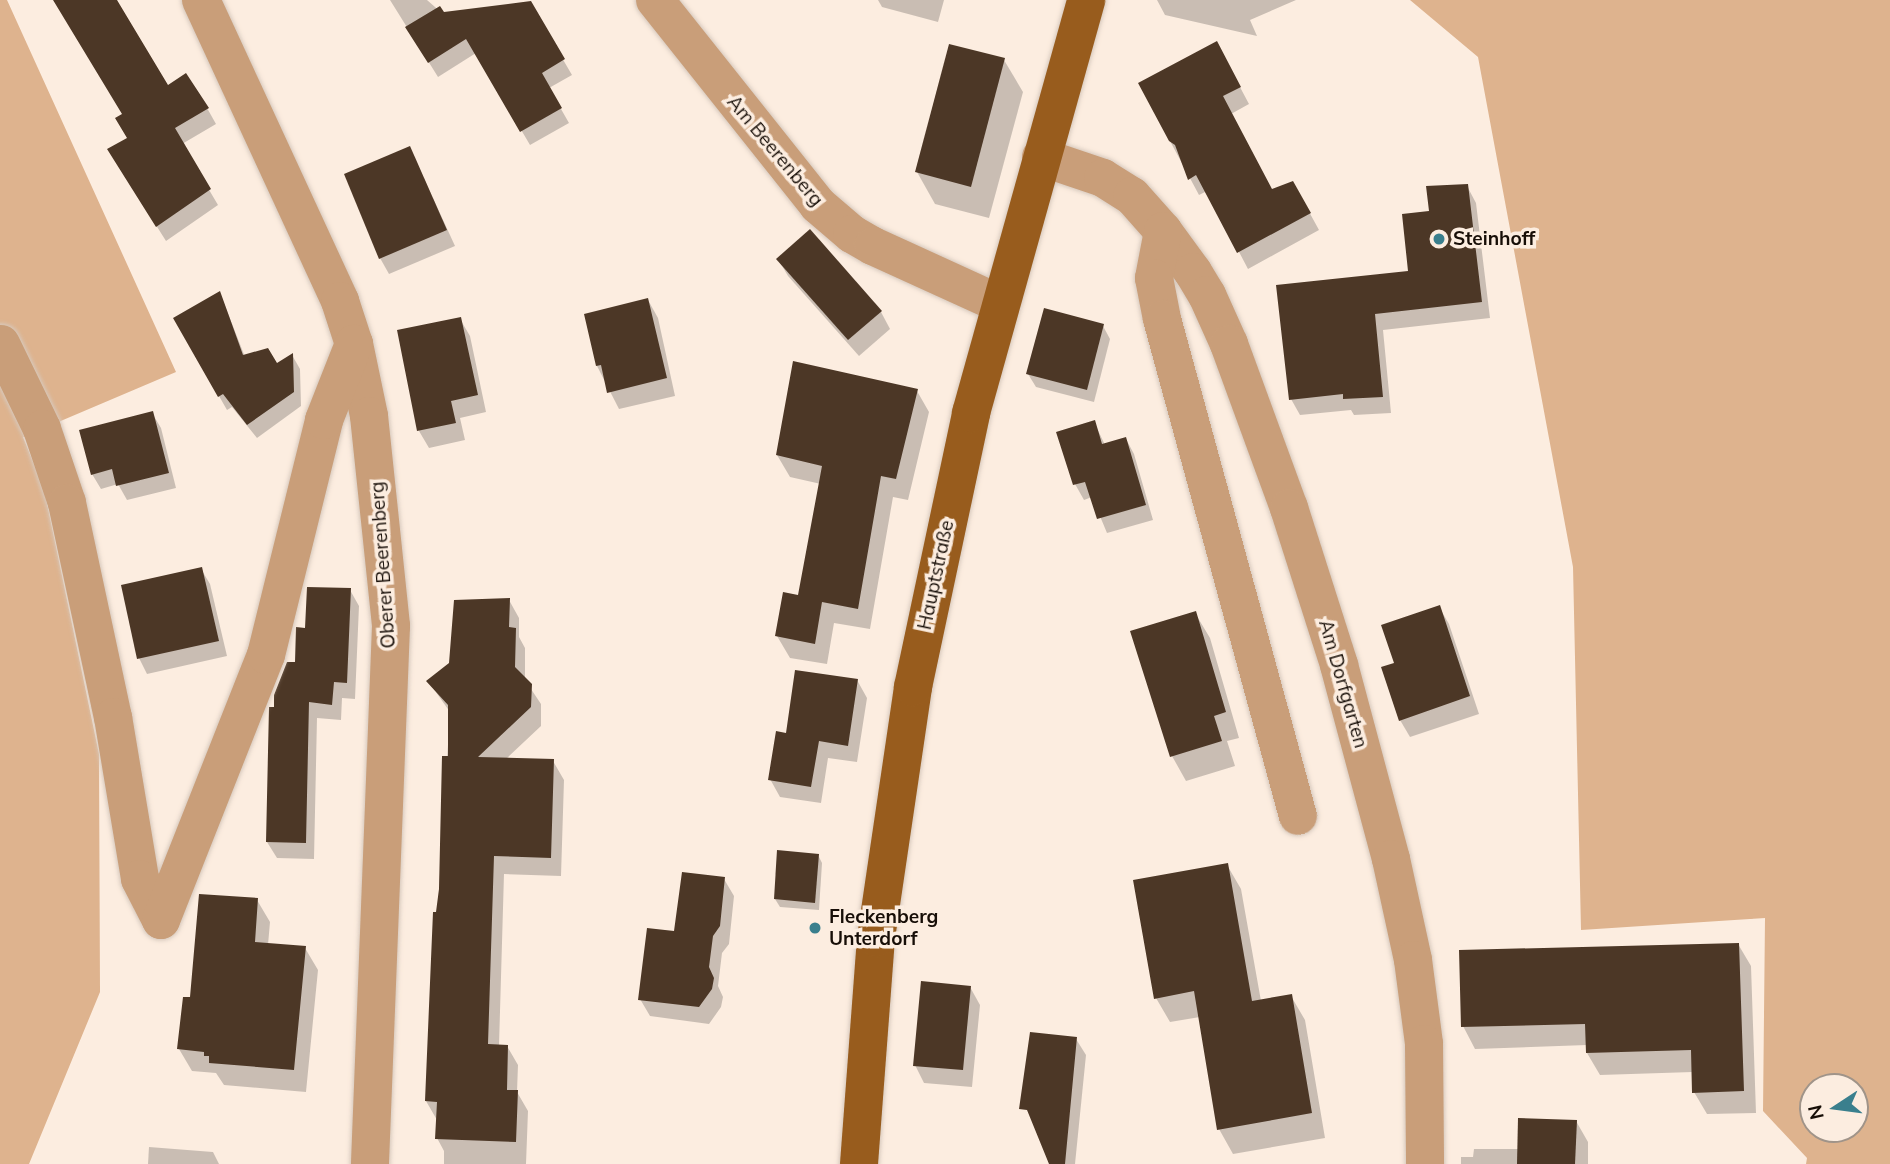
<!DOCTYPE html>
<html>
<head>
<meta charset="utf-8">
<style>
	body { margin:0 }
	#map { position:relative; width:1890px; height:1164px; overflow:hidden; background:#fcede0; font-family:Mulish,sans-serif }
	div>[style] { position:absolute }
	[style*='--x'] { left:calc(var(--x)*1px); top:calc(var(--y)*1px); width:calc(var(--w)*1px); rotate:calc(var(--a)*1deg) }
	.green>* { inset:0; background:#deb38e }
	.shadow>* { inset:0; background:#0003 }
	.building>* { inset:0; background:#4c3726 }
	.roads { filter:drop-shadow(0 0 2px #d7c9bd) drop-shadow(0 0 2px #d7c9bd) }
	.minor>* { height:38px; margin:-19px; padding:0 19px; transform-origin:19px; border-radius:19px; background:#c99e79 }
	.major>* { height:38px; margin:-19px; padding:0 19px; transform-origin:19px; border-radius:19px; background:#985c1d }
	.dots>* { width:19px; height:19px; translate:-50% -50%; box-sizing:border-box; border:4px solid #fcede0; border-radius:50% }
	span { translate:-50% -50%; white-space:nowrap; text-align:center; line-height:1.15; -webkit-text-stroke:7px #fcede0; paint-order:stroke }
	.street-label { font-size:19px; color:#170e07 }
	.poi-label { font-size:19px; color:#170e07; font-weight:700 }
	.left { translate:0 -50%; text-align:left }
	.north { position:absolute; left:1799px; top:1073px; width:70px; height:70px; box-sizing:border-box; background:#fcede0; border:2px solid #a09489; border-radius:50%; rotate:257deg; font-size:19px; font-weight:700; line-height:28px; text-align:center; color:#170e07 }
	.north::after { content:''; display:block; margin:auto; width:24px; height:32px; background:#3a7f8d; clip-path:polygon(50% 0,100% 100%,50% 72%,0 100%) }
</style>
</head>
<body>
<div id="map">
	<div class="green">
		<i style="clip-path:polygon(0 0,7px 0,176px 372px,23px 437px,44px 489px,99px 754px,100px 992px,29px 1164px,0 1164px)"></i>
		<i style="clip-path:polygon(evenodd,1410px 0,1890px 0,1890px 1164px,1806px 1164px,1807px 1158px,1763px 1111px,1765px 918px,1581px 930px,1573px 567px,1478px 57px,1410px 0,1813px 1087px,1855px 1087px,1855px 1129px,1813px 1129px,1813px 1087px)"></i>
	</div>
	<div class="shadow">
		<i style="clip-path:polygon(72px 0,115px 0,168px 88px,207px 108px,216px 124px,182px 144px,218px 205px,166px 241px,118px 165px,129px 139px,124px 115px)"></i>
		<i style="clip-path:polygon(390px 0,427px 0,443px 14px,530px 3px,572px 75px,549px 88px,569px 123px,530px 145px,476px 53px,438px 77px)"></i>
		<i style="clip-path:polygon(878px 0,944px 0,938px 22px,882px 7px)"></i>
		<i style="clip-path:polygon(1157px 0,1296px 0,1250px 20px,1257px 36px,1165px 15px)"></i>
		<i style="clip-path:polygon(1225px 59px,1249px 104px,1231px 114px,1272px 191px,1302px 199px,1319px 230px,1248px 269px,1207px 191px,1199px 195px,1170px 141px)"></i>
		<i style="clip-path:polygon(1004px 60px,1023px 92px,989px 218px,935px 204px,917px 172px)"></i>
		<i style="clip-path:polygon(410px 148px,455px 246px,389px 274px,380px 258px)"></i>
		<i style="clip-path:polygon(1467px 186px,1476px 203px,1490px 318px,1383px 330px,1391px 413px,1354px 415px,1351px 410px,1300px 415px,1291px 399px,1410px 272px)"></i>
		<i style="clip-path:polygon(778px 259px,881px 312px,890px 329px,859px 356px,788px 276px)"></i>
		<i style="clip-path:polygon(220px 293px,245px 357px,276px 365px,292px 355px,300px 369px,301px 406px,257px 438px,232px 407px,227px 410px,175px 319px)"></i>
		<i style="clip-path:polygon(648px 300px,658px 318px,675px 396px,619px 409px,597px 366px,586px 315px)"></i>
		<i style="clip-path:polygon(460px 319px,470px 336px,486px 412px,460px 418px,465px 440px,429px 448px,419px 431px)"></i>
		<i style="clip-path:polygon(1103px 326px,1110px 339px,1094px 402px,1036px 387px,1028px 374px)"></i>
		<i style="clip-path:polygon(917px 391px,929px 412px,908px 500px,893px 497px,870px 629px,834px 623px,827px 664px,790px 658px,777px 636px,799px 597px,821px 484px,790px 477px,777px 455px)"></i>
		<i style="clip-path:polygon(152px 413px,161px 428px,176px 488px,127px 500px,118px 484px,101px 489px,92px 474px)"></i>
		<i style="clip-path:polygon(1094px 422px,1105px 445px,1126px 439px,1134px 454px,1153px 520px,1107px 533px,1092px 497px,1084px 500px,1075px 484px)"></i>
		<i style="clip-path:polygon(201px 569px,210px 584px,227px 656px,147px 674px,139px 658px)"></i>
		<i style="clip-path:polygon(350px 590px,359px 606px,355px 699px,342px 698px,341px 720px,317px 718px,314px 859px,277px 858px,267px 842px,275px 709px,297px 664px)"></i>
		<i style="clip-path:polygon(509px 600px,519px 618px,519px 637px,525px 648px,525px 680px,541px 704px,541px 726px,506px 759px,553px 761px,564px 780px,561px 876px,504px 874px,499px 1046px,507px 1046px,518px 1065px,517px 1092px,528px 1111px,526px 1164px,444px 1164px,444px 1151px,437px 1138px,437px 1120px,426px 1101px,450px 712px,428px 681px,451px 664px)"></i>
		<i style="clip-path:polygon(1439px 607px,1449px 624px,1479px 714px,1410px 737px,1400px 720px,1396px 664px)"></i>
		<i style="clip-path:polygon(1195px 613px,1210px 638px,1239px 738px,1227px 741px,1235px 766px,1186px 781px,1172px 756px)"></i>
		<i style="clip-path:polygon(857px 680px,867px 698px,857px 762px,828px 758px,821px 803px,780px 797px,770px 779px,788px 735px)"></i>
		<i style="clip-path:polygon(818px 855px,822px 863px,819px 910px,780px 907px,775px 899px)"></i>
		<i style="clip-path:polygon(1227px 865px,1241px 889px,1261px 1001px,1291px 996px,1305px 1020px,1325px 1138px,1233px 1154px,1219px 1129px,1200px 1017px,1170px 1022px,1156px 998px)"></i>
		<i style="clip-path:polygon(724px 879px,734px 896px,729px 944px,722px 953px,718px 986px,723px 997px,721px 1007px,709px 1024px,650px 1016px,640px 999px,676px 933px)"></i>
		<i style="clip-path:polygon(257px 900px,270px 922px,268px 945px,305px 948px,318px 970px,306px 1092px,224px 1085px,216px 1073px,192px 1071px,179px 1049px)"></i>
		<i style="clip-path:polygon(1738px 944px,1751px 966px,1756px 1113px,1707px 1114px,1694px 1092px,1693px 1072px,1600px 1075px,1587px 1053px,1587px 1045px,1475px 1049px,1463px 1026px)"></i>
		<i style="clip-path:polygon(970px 987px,980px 1005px,972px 1087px,924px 1083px,915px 1065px)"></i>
		<i style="clip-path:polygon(1076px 1039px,1086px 1055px,1075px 1164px,1051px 1164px)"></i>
		<i style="clip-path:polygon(1576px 1121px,1588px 1142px,1588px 1164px,1461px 1164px,1461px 1157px,1473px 1157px,1474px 1149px,1519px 1149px)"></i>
		<i style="clip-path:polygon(149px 1147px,213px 1152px,219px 1164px,148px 1164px)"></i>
	</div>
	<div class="building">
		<i style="clip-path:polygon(53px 0,117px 0,168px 85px,186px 73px,209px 108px,175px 128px,211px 189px,156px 227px,107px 149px,127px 138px,115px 118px,122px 114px)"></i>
		<i style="clip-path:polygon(531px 1px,565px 59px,542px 73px,562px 108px,520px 132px,466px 39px,428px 63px,405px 27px,440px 6px,444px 12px)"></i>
		<i style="clip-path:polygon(1217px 41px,1241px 87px,1223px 96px,1272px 189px,1293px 181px,1311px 213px,1237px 253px,1196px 175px,1188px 180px,1175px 145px,1169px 141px,1138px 83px)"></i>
		<i style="clip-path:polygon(949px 44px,1005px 58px,971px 187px,915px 172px)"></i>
		<i style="clip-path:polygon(410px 146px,447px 230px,379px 259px,344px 174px)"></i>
		<i style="clip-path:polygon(1468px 184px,1482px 302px,1375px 314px,1383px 397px,1343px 399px,1343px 394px,1289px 400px,1276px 285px,1408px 271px,1402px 214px,1429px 211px,1426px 186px)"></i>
		<i style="clip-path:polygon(810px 229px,882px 311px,848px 340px,776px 259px)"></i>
		<i style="clip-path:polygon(220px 291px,243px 355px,268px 348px,277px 363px,293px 353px,294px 392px,247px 425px,223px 394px,218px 397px,173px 318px)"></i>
		<i style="clip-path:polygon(648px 298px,667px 378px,607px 393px,601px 365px,596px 366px,584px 314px)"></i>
		<i style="clip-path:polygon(1044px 308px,1104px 324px,1087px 390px,1026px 374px)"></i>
		<i style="clip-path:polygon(461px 317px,478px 395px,451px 401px,456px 423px,417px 431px,397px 330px)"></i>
		<i style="clip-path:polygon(793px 361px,918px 389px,896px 479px,881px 476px,858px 609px,822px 602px,815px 644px,775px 636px,783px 592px,798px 595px,822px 466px,776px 455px)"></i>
		<i style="clip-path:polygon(153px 411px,169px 473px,116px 486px,112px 469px,91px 475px,79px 430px)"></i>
		<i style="clip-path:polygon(1095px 420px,1102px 444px,1126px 437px,1146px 505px,1097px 519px,1085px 482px,1073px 485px,1056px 432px)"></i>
		<i style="clip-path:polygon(202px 567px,219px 641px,137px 659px,121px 585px)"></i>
		<i style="clip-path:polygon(307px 587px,351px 588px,347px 683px,334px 682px,332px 705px,309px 702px,306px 843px,266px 842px,269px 707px,274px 707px,274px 695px,287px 662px,295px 662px,296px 627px,305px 628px)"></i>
		<i style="clip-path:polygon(510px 598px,509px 627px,516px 628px,515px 667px,532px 684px,531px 707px,478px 757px,554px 759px,551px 858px,494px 856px,488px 1044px,508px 1045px,507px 1090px,518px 1090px,516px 1142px,435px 1139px,437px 1102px,425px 1101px,433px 912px,436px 912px,439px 889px,442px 756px,448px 756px,448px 705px,426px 681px,449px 663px,454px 600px)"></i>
		<i style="clip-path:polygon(1440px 605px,1470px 696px,1399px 721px,1381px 667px,1394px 663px,1381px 625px)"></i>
		<i style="clip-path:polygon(1196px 611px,1226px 712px,1214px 716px,1222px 741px,1170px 757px,1130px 631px)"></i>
		<i style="clip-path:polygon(795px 670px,858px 679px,848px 746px,819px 741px,811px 787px,768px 780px,776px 731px,786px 733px)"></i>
		<i style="clip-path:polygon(777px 850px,819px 854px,815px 903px,774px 899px)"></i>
		<i style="clip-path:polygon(1228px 863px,1252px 1001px,1292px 994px,1312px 1113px,1217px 1130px,1194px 991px,1154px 999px,1133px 880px)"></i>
		<i style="clip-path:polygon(682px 872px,725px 877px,720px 926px,713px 936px,709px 967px,714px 978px,712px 989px,699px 1007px,638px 1000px,647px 928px,674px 931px)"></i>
		<i style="clip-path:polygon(199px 894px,258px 898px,255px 942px,306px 946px,294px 1070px,209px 1063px,209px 1056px,204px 1056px,204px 1052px,177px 1049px,183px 997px,190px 997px)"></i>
		<i style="clip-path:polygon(1739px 943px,1744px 1091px,1692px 1093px,1691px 1050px,1586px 1053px,1585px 1024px,1461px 1027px,1459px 950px)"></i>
		<i style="clip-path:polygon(921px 981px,971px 986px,963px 1070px,913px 1066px)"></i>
		<i style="clip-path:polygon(1030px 1032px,1077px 1037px,1065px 1164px,1049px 1164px,1027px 1110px,1019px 1109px)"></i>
		<i style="clip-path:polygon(1518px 1118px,1577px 1120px,1575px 1164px,1517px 1164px)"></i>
	</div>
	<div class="roads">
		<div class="minor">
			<i style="--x:201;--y:0;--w:332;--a:65.2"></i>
			<i style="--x:340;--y:301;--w:45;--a:72"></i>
			<i style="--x:354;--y:344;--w:74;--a:78.2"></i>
			<i style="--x:369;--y:416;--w:211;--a:84"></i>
			<i style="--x:391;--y:626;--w:538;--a:92.24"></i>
			<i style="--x:655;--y:0;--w:262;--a:51.5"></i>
			<i style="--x:818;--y:205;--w:45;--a:40.5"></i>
			<i style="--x:852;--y:234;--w:24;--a:30"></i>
			<i style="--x:873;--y:246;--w:140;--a:24.5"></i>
			<i style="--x:1041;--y:157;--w:65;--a:18.7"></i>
			<i style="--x:1103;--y:178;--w:34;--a:32"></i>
			<i style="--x:1132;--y:196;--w:47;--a:48.5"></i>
			<i style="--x:1163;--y:231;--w:51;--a:53.8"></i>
			<i style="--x:1193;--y:272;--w:27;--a:59"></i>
			<i style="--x:1207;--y:295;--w:54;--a:65.8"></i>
			<i style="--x:1229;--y:344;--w:175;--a:69.9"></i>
			<i style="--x:1289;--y:508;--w:165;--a:72.3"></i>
			<i style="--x:1339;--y:665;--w:201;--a:75"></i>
			<i style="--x:1391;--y:859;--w:103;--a:77.7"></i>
			<i style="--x:1413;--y:960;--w:85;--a:82.5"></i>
			<i style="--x:1424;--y:1044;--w:120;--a:89.5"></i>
			<i style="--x:1163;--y:231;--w:48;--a:100.8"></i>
			<i style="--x:1154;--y:278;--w:42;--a:79"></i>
			<i style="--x:1162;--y:319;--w:515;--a:74.7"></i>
			<i style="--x:1;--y:344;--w:94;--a:64.2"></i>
			<i style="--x:42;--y:429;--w:78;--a:71.3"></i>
			<i style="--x:67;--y:503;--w:219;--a:77.9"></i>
			<i style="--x:113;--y:717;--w:164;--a:80.5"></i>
			<i style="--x:140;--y:879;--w:46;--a:62.9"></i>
			<i style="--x:161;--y:920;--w:285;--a:-68.4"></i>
			<i style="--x:266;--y:655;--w:242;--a:-76.1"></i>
			<i style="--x:324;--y:420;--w:82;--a:-68.5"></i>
		</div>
		<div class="major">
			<i style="--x:859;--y:1164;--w:227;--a:-85.7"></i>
			<i style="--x:876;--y:938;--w:254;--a:-81.6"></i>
			<i style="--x:913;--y:687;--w:280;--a:-78"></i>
			<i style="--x:971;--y:413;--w:429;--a:-74.4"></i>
		</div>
	</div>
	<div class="dots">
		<i style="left:1439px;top:239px;background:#3a7f8d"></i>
		<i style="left:815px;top:928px;background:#3a7f8d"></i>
	</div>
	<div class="street-label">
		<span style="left:775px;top:151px;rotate:50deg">Am Beerenberg</span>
		<span style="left:383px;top:565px;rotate:-94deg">Oberer Beerenberg</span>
		<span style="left:936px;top:575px;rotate:-78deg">Hauptstraße</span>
		<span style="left:1343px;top:684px;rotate:74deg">Am Dorfgarten</span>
	</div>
	<div class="poi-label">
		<span class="left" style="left:1453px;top:239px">Steinhoff</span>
		<span class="left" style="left:829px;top:928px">Fleckenberg<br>Unterdorf</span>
	</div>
	<div class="north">N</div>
</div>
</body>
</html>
